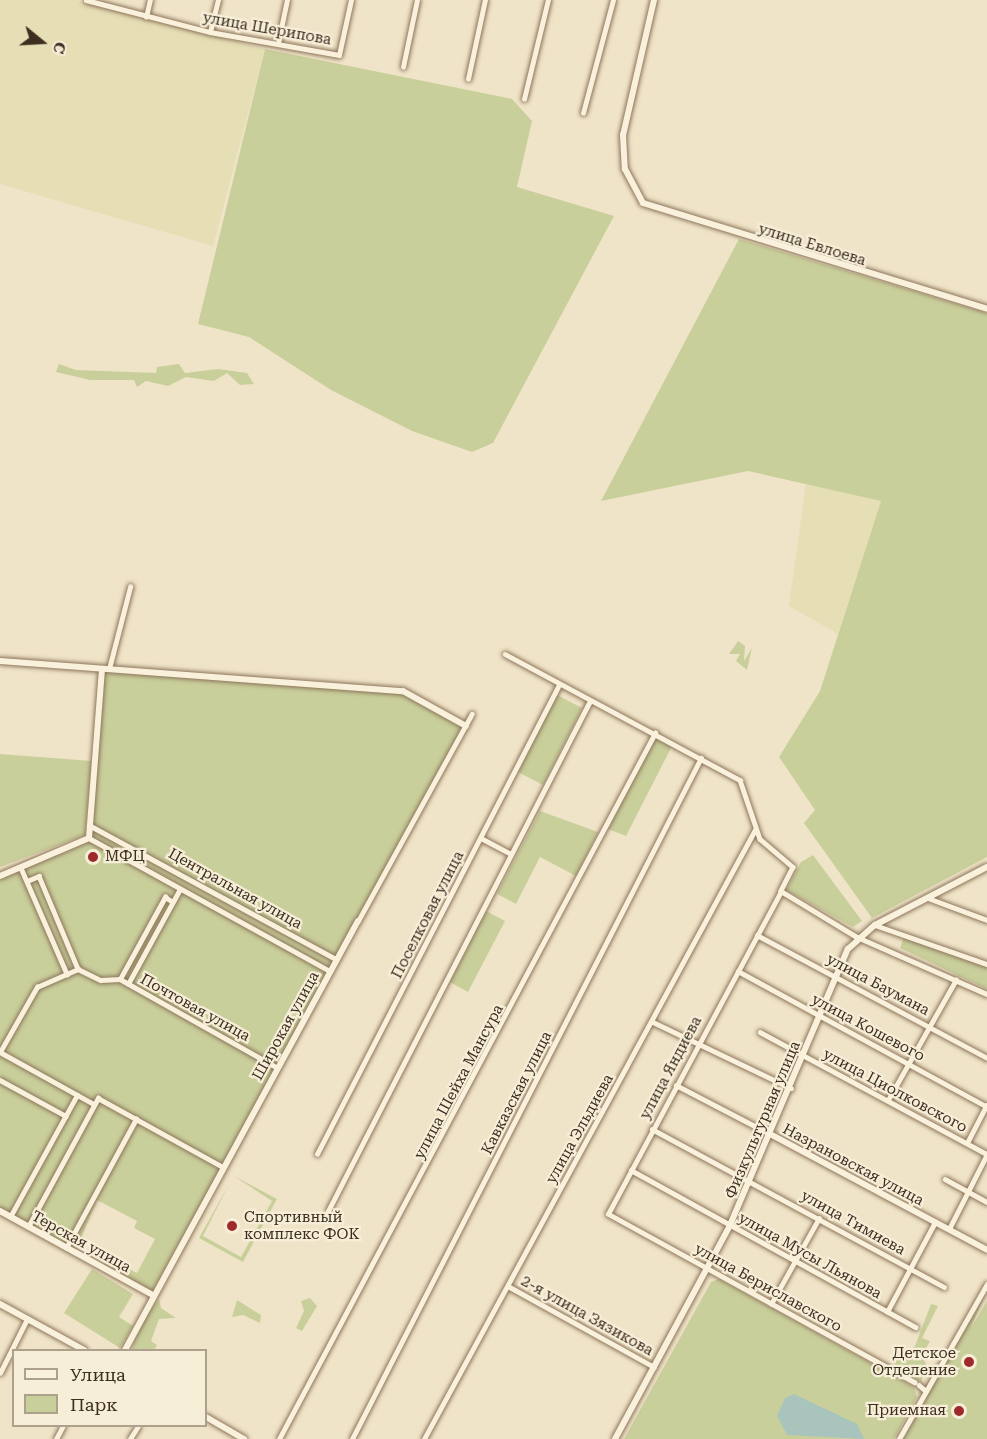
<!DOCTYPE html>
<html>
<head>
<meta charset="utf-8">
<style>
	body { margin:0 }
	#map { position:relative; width:987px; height:1439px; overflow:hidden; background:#f0e4c8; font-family:"Roboto Serif",serif }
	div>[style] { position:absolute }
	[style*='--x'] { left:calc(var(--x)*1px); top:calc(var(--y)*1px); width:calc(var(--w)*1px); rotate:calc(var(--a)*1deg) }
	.farmland>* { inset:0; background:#e6deb5 }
	.green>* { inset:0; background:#c9cf9b }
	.water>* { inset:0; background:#a9c4bc }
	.roads { filter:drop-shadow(0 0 2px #8d765c) drop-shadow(0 0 2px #8d765c) }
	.street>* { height:4.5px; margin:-2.25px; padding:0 2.25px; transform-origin:2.25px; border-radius:2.25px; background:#faf1dc }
	.secondary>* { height:6px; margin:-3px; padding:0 3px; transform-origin:3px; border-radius:3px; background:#faf1dc }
	.dots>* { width:16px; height:16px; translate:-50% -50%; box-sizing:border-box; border:3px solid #f7eed8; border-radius:50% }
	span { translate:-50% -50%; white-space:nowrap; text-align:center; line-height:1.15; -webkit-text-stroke:4.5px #f7eed8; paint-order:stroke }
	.street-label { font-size:15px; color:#3d2e20 }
	.poi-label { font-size:15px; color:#3d2e20 }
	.left { translate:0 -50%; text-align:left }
	.right { translate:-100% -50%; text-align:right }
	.legend { position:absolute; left:12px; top:1349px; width:195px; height:78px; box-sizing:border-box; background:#f7eed8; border:2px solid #ada18e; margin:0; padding:8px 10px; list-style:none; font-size:18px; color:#3d2e20 }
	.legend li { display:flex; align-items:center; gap:12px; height:30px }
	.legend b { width:30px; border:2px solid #ada18e }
	.north { position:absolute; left:12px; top:12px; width:60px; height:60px; -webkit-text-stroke:4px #f7eed8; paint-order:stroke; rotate:108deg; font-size:16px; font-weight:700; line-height:24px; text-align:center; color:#3d2e20 }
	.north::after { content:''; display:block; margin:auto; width:21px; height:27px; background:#3d2e20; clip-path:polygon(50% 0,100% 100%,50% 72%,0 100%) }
</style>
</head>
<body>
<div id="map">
	<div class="farmland">
		<i style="clip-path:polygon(0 0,76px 0,265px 49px,213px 246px,0 184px)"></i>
		<i style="clip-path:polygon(806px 483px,881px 501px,838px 634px,789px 606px)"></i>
	</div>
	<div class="green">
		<i style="clip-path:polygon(265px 49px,512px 99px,532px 121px,517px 187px,614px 216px,493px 443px,472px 452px,412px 431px,331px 390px,249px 337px,198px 324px)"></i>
		<i style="clip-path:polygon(739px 239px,987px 313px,987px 857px,872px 918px,804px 823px,815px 810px,779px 757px,820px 691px,881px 501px,748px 471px,601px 501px)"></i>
		<i style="clip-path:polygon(59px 364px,76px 370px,156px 373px,157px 367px,179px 364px,185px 373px,218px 369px,247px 373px,254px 384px,240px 385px,227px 373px,214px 381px,186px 377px,168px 386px,146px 381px,137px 387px,134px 380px,90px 380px,56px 372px)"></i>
		<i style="clip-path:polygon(738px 641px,745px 646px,744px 661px,752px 648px,747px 670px,736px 661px,740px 654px,729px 654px)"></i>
		<i style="clip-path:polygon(102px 669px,403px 691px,466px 726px,151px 1294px,103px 1268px,108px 1258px,137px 1273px,155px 1239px,134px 1228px,137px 1221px,97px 1200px,75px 1253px,0 1211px,0 876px,89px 838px)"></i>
		<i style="clip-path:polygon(557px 695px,582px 708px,543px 785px,518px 772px)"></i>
		<i style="clip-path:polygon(655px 737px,672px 746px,626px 836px,608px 829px)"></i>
		<i style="clip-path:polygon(0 754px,92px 761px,85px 835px,0 867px)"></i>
		<i style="clip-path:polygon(540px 811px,598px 832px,576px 876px,540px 857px,516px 904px,497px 894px)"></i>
		<i style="clip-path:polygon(813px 855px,862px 921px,853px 927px,786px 890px,801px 862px)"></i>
		<i style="clip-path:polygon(486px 911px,505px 921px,468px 992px,450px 982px)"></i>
		<i style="clip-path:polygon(904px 937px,987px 966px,987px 989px,900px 948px)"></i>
		<i style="clip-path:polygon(234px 1176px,277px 1199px,243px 1262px,199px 1238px,229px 1184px,203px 1236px,241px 1257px,272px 1201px)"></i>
		<i style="clip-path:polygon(92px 1269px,133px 1294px,119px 1317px,133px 1326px,120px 1348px,64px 1313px)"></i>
		<i style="clip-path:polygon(719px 1279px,914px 1387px,917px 1397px,894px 1439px,624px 1439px,711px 1282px)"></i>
		<i style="clip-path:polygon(987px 1290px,971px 1328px,987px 1301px,987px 1439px,903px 1439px)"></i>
		<i style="clip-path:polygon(310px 1298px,317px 1306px,302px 1331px,296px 1328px,304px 1311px,301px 1301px)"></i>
		<i style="clip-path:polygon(159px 1299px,161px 1308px,176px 1318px,159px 1319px,151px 1341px,157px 1345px,154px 1350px,132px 1350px,140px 1324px)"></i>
		<i style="clip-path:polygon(237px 1300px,261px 1315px,260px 1323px,243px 1315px,232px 1317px)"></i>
		<i style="clip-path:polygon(931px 1304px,938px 1306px,922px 1338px,930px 1341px,921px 1357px,926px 1363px,921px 1382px,895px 1364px,899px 1353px,902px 1357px,915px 1346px)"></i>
	</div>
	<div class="water">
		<i style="clip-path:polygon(794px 1394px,857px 1424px,864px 1439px,787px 1435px,777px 1416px,785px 1398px)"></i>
	</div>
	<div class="roads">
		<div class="street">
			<i style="--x:86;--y:0;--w:128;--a:14.5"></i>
			<i style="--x:210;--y:32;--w:131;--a:10.1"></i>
			<i style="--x:339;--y:55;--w:56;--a:-77.7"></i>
			<i style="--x:146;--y:17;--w:17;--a:-77"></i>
			<i style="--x:210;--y:32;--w:33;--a:-76"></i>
			<i style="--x:278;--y:43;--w:44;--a:-78.2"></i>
			<i style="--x:403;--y:67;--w:68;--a:-78.2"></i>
			<i style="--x:468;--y:79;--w:81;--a:-77.9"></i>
			<i style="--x:524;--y:99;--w:102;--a:-76.4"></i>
			<i style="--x:583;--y:113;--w:117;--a:-75.1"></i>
			<i style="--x:505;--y:654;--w:267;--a:28.2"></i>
			<i style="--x:740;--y:780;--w:62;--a:71.3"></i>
			<i style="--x:760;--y:839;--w:43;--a:40.3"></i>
			<i style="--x:793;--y:867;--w:27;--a:117"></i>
			<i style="--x:109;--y:669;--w:85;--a:-75.6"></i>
			<i style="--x:89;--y:825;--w:281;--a:28.5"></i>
			<i style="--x:89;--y:838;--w:275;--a:28.9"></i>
			<i style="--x:481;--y:838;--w:34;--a:28"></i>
			<i style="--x:21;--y:868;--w:116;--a:66.5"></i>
			<i style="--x:27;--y:881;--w:13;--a:-23"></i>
			<i style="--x:39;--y:876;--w:101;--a:67.2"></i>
			<i style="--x:928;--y:898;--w:63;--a:20.4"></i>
			<i style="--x:358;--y:921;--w:236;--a:-61.2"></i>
			<i style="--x:875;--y:925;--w:119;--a:19.2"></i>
			<i style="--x:757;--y:935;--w:261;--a:28.1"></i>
			<i style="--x:738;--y:971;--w:284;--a:28.6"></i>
			<i style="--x:120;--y:979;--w:94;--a:-61.2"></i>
			<i style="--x:165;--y:897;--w:9;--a:32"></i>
			<i style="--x:128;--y:984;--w:108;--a:-61.3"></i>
			<i style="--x:653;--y:1022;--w:153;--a:25.6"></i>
			<i style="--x:760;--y:1032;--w:258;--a:28.3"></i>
			<i style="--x:0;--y:1052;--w:75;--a:-60.4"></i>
			<i style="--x:37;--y:987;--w:45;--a:-23.7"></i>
			<i style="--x:78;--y:969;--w:25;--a:26"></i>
			<i style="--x:101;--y:980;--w:19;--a:-3"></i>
			<i style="--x:120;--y:979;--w:179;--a:29.4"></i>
			<i style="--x:0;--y:1052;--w:107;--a:29"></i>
			<i style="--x:0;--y:1080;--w:75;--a:28.6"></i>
			<i style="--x:676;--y:1085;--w:108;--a:27.5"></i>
			<i style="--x:888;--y:1100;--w:138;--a:-60.5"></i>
			<i style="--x:652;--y:1129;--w:332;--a:28.4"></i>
			<i style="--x:967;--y:1143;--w:42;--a:-62.8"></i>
			<i style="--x:317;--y:1154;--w:528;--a:-62.71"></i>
			<i style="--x:631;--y:1170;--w:325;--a:28.9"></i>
			<i style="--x:945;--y:1179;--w:48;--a:28.7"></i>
			<i style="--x:328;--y:1211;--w:573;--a:-62.81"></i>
			<i style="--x:10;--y:1217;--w:139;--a:-61.2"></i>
			<i style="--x:28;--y:1227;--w:147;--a:-61.5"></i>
			<i style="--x:98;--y:1098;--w:141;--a:28.9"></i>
			<i style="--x:949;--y:1229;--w:84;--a:-63.1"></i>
			<i style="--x:66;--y:1248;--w:147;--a:-61.5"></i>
			<i style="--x:508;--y:1286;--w:167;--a:29"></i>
			<i style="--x:771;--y:1304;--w:98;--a:-60.8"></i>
			<i style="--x:887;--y:1312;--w:102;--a:-61.9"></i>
			<i style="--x:0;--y:1373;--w:60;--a:-63.4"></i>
			<i style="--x:915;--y:1383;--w:350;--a:-151.2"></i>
			<i style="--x:608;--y:1214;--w:366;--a:-61.8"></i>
			<i style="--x:781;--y:891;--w:89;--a:31.2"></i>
			<i style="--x:857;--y:937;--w:142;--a:23.7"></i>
			<i style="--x:919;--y:1385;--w:9;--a:41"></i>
			<i style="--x:56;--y:1439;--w:15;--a:-62"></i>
			<i style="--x:130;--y:1439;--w:15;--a:-58"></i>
			<i style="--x:279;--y:1439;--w:800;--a:-61.96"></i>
			<i style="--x:352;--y:1439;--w:765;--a:-62.87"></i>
			<i style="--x:424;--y:1439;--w:693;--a:-61.48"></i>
			<i style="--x:899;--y:1439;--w:178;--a:-60.4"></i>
		</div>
		<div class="secondary">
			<i style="--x:654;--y:0;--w:139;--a:102.9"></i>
			<i style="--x:623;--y:135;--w:34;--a:87"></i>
			<i style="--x:625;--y:169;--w:38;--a:62"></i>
			<i style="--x:643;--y:203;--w:360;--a:17.1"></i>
			<i style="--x:0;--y:661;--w:404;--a:4.3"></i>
			<i style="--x:403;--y:691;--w:72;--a:29.1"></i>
			<i style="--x:0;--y:876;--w:97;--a:-23.1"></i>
			<i style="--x:89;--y:838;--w:169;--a:-85.6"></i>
			<i style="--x:772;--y:1135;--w:244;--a:28.1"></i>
			<i style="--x:0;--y:1211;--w:172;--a:28.8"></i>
			<i style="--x:0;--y:1304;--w:96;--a:28.7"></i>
			<i style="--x:125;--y:1350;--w:488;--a:-61.5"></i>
			<i style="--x:206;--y:1417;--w:44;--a:30.1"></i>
			<i style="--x:615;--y:1439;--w:243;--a:-61.7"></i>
			<i style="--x:730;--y:1225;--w:300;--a:-66.9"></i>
			<i style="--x:848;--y:949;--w:36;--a:-42"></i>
			<i style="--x:875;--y:925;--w:126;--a:-27.4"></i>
		</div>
	</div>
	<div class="dots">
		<i style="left:93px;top:857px;background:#9e2a2b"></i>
		<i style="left:232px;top:1226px;background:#9e2a2b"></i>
		<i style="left:969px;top:1362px;background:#9e2a2b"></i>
		<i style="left:959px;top:1411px;background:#9e2a2b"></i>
	</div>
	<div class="street-label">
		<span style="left:267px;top:29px;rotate:10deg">улица Шерипова</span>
		<span style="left:812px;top:245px;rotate:17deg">улица Евлоева</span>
		<span style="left:235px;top:889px;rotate:29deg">Центральная улица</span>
		<span style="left:428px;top:915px;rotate:-63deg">Поселковая улица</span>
		<span style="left:878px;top:985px;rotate:28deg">улица Баумана</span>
		<span style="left:195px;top:1008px;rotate:29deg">Почтовая улица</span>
		<span style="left:286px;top:1026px;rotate:-61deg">Широкая улица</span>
		<span style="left:868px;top:1028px;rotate:28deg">улица Кошевого</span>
		<span style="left:671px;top:1068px;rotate:-62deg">улица Яндиева</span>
		<span style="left:459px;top:1082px;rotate:-62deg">улица Шейха Мансура</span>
		<span style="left:895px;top:1091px;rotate:28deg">улица Циолковского</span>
		<span style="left:517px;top:1093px;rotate:-63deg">Кавказская улица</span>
		<span style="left:763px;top:1120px;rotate:-67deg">Физкультурная улица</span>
		<span style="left:580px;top:1129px;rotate:-61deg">улица Эльдиева</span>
		<span style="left:853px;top:1165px;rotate:28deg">Назрановская улица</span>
		<span style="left:853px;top:1223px;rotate:29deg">улица Тимиева</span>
		<span style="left:81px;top:1242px;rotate:29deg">Терская улица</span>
		<span style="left:810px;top:1256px;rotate:29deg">улица Мусы Льянова</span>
		<span style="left:768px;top:1288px;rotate:29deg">улица Бериславского</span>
		<span style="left:587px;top:1316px;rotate:29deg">2-я улица Зязикова</span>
	</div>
	<div class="poi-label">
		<span class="left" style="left:105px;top:857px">МФЦ</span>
		<span class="left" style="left:244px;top:1226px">Спортивный<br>комплекс ФОК</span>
		<span class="right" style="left:956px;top:1362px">Детское<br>Отделение</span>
		<span class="right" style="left:946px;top:1411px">Приемная</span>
	</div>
	<ul class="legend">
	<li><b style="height:8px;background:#faf1dc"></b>Улица</li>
	<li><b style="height:16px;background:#c9cf9b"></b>Парк</li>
	</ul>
	<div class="north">С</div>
</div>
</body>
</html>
